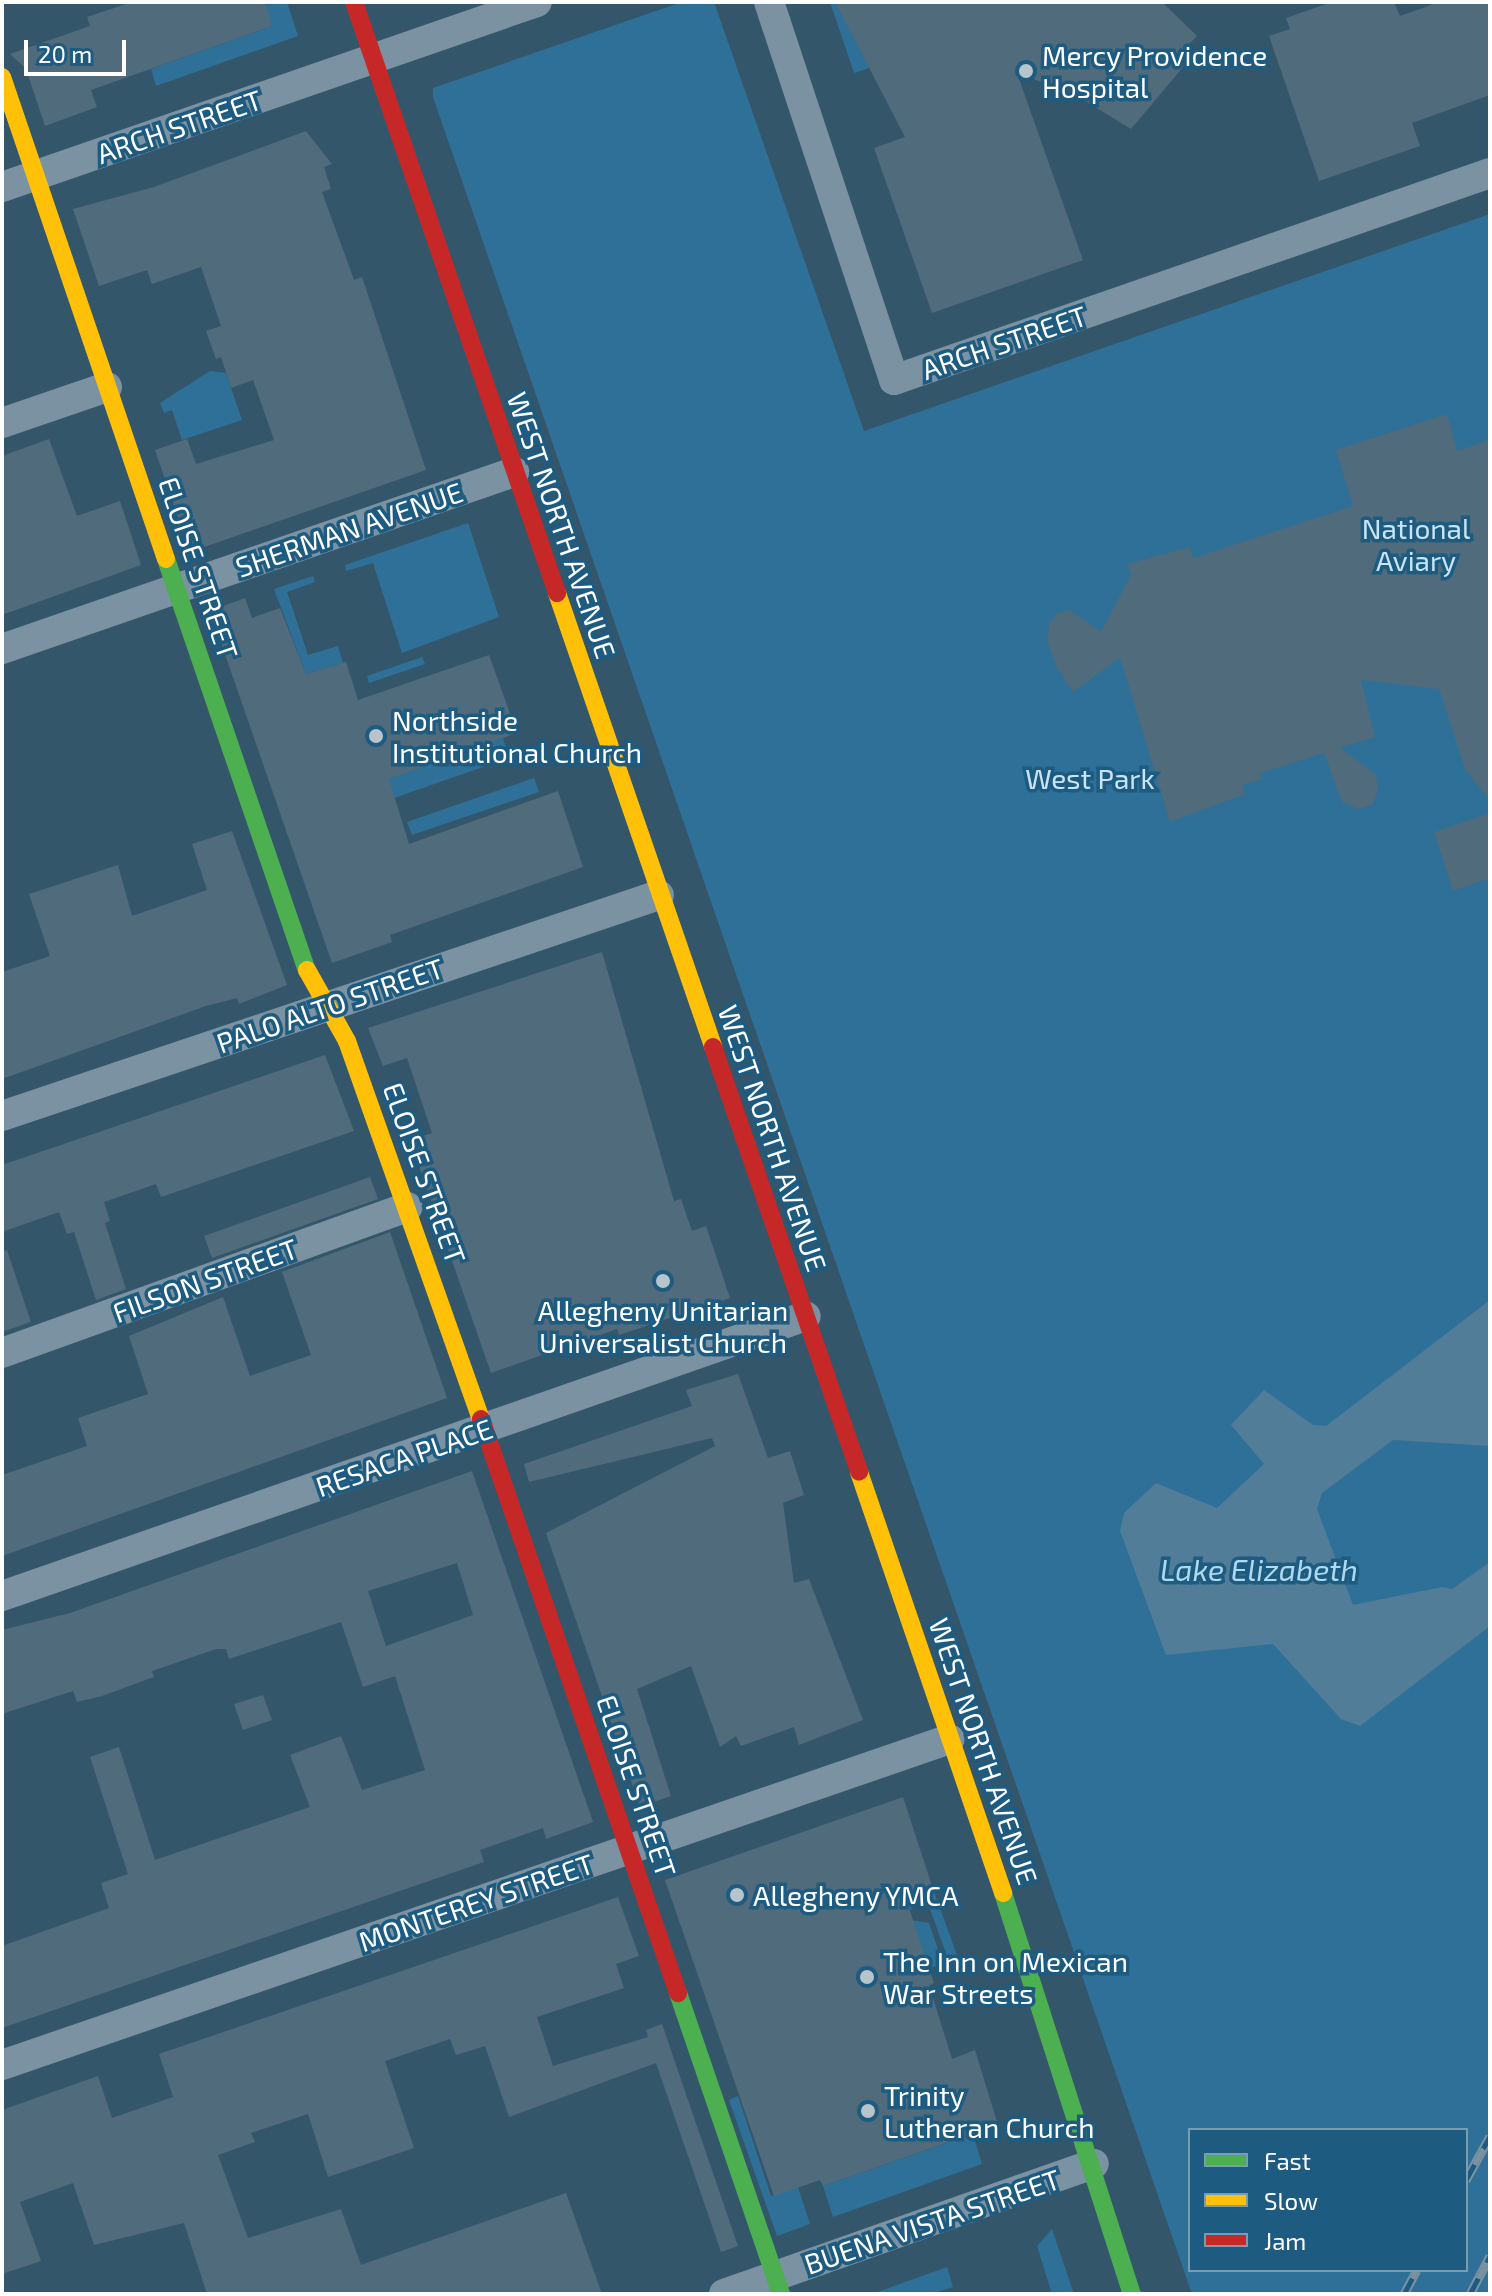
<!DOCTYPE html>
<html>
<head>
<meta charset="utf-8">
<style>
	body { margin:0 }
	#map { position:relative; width:1492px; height:2296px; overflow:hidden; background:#34566b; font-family:"Exo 2",sans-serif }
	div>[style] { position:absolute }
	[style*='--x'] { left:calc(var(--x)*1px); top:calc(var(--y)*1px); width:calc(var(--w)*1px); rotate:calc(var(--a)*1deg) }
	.green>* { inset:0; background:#2e7097 }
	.water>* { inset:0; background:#527d98 }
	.building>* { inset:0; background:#506b7c }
	.street>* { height:30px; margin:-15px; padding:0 15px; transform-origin:15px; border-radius:15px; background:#7a92a1 }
	.fast>* { height:18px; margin:-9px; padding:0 9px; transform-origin:9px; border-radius:9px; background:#4caf50 }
	.slow>* { height:18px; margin:-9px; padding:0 9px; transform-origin:9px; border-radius:9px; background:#ffc107 }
	.jam>* { height:18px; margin:-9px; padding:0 9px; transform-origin:9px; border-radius:9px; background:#c62828 }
	.rail>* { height:9px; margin-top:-4.5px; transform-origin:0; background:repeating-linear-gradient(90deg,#1e5b81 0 18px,#7b92a1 0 36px); box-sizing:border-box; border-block:2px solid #7b92a1 }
	.dots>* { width:22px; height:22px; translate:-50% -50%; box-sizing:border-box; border:4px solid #1e5b81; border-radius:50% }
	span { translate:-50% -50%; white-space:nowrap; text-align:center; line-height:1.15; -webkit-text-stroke:7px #1e5b81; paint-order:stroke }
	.poi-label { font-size:28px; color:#fff }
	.left { translate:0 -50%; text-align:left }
	.street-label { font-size:28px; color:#fff }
	.park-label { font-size:28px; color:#c7e5f7 }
	.water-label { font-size:30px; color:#afd9f1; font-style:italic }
	.frame { position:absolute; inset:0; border:4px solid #fff; pointer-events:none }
	.legend { position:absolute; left:1188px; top:2128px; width:280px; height:144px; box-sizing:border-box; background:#1e5b81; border:2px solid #789db3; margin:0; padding:10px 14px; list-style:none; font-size:24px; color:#fff }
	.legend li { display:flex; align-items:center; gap:16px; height:40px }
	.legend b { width:40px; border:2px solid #789db3 }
	.scale { position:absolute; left:24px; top:40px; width:102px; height:36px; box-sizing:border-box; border:4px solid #fff; border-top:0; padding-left:10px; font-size:24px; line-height:28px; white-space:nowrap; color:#fff; -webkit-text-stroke:6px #1e5b81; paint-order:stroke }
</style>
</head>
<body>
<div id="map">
	<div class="green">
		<i style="clip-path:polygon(287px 2px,298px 36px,156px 86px,151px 69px,272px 26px,265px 5px)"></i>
		<i style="clip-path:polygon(evenodd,682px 2px,714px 2px,864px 431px,1490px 214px,1490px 2294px,1192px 2294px,433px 97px,433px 88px,682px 2px,1190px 2130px,1466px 2130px,1466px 2270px,1190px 2270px,1190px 2130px)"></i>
		<i style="clip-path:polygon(830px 2px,850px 2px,869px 68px,854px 73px)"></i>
		<i style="clip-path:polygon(210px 371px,226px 373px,242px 420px,182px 440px,172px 410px,164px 413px,160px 403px)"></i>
		<i style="clip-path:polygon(468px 523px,499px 617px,402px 653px,373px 563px,346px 571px,345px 565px)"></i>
		<i style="clip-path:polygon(313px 576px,315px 582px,287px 592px,308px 655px,338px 646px,343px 663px,306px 674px,274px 589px)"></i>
		<i style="clip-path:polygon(422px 657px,425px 664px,369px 683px,367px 676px)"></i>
		<i style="clip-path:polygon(503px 738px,509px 758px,394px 798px,388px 779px)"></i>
		<i style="clip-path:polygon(534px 778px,539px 792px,412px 835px,407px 822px)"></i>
		<i style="clip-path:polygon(932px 1886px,958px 1958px,949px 1962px,930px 1909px,921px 1905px,763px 1960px,848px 1917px)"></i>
		<i style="clip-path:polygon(911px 1920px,929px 1923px,943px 1964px,929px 1968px)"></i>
		<i style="clip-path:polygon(738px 2096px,771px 2196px,798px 2187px,810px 2224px,777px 2236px,729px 2100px)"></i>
		<i style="clip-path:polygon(973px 2134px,982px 2164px,833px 2217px,823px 2186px)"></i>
		<i style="clip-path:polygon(1052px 2229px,1074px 2294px,1052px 2294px,1037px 2246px)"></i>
		<i style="clip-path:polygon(947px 2267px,953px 2287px,931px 2294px,872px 2294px)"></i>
	</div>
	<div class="water">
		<i style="clip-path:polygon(1490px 1300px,1490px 1446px,1393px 1440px,1322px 1493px,1317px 1509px,1353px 1605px,1442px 1587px,1452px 1589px,1490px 1562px,1490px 1626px,1360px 1726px,1341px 1719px,1273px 1644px,1166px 1655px,1120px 1531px,1124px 1513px,1156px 1483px,1217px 1508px,1264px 1464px,1231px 1425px,1264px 1390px,1313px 1425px,1326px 1426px)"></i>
	</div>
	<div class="building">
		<i style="clip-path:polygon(132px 2px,265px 2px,272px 26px,91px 90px,97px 107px,45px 126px,26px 69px,10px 54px,90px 26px,87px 17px)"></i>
		<i style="clip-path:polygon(835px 2px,1162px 2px,1197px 36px,1188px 45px,1195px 53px,1131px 129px,1074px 94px,1017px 73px,1083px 260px,932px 313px,874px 148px,905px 137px)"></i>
		<i style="clip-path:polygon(1332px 2px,1394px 2px,1400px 16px,1439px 2px,1490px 2px,1490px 95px,1412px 123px,1420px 146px,1319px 181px,1269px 36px,1290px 29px,1286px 18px)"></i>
		<i style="clip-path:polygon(306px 131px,332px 164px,324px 167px,331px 189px,322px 192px,354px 280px,362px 277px,426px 470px,190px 552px,155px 450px,187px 439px,196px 464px,274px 440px,253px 380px,231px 388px,221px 357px,216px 359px,206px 331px,221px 326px,201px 267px,152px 284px,147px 270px,99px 286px,73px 209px,154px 187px)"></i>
		<i style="clip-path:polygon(1447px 414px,1457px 451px,1490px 440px,1490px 801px,1465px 769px,1439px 689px,1361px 680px,1375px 737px,1340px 748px,1376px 775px,1378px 791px,1372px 805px,1358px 809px,1342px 802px,1324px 753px,1260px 773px,1262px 779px,1242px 785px,1245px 794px,1170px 822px,1120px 657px,1073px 692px,1057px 668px,1047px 640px,1049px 625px,1056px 614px,1070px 610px,1101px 632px,1131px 575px,1127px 564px,1190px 547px,1193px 558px,1353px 506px,1336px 450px)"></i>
		<i style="clip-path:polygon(49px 439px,77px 516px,120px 501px,141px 565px,2px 615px,2px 456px)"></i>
		<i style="clip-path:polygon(245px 598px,252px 618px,280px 608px,306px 674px,346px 662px,358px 700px,489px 655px,517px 733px,389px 779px,409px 844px,558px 791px,583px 867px,390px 935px,392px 942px,332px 963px,210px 611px)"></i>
		<i style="clip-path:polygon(1490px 813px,1490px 878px,1453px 891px,1434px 832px)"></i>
		<i style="clip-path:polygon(232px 831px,287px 985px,239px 1004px,237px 998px,206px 1006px,2px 1079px,2px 972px,50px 956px,29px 894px,118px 865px,132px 916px,207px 890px,192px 844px)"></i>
		<i style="clip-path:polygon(602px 952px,674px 1201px,681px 1199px,692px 1231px,706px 1226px,730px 1298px,619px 1335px,617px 1329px,491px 1373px,410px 1140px,432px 1133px,407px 1058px,383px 1066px,368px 1028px)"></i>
		<i style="clip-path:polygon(325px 1055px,354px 1131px,161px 1197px,156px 1184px,104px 1202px,110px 1221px,105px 1223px,126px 1289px,96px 1300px,74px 1232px,67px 1234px,59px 1212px,2px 1232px,2px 1165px)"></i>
		<i style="clip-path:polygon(370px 1177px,378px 1199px,212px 1258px,204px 1236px)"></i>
		<i style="clip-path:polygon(390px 1232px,447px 1398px,2px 1556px,2px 1475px,87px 1446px,78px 1418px,148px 1394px,129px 1336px,223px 1297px,250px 1376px,311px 1355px,282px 1272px)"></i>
		<i style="clip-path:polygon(7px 1250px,31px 1322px,2px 1332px,2px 1251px)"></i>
		<i style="clip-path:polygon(738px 1374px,768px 1458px,790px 1451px,804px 1495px,783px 1503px,794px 1583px,809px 1579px,863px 1720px,799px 1745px,794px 1727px,741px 1746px,736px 1736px,720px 1747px,691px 1666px,637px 1689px,671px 1796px,640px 1807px,546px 1533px,715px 1446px,712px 1438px,529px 1482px,524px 1464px,692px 1406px,686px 1390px)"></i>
		<i style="clip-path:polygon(evenodd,472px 1471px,593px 1822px,546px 1839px,543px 1828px,480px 1850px,484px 1862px,2px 2028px,2px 1946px,109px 1908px,101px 1883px,128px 1874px,90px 1757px,119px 1747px,155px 1860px,310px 1807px,290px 1755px,341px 1736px,362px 1790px,425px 1770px,395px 1676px,363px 1687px,341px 1622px,229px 1659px,226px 1649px,216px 1649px,152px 1671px,154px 1677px,102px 1696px,77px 1702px,73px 1691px,2px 1714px,2px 1630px,70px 1613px,472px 1471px,457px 1563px,473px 1615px,386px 1646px,368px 1591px,457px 1563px)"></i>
		<i style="clip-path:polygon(263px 1695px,272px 1720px,243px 1730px,234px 1704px)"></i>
		<i style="clip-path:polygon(903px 1797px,932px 1886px,905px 1896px,934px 1983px,929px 1985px,952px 2059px,975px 2050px,998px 2125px,823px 2186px,820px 2180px,774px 2196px,665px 1880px)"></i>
		<i style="clip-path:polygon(618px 1897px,639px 1956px,616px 1964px,624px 1988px,537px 2017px,553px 2066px,648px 2037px,646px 2030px,662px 2024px,738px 2246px,721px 2252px,656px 2063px,509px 2117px,485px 2046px,456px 2055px,450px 2039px,385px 2061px,414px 2148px,328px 2177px,308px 2114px,251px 2133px,255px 2142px,218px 2155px,248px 2238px,341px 2209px,361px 2265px,566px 2193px,602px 2294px,207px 2294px,184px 2223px,94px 2245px,73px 2183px,20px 2202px,41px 2261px,2px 2274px,2px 2110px,98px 2076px,112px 2118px,173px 2097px,159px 2054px)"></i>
	</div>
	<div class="street">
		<i style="--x:769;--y:2;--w:398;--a:71.7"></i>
		<i style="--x:894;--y:380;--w:631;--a:-19.15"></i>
		<i style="--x:2;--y:187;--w:566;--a:-19.08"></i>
		<i style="--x:2;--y:423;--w:111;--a:-18.9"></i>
		<i style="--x:2;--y:649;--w:542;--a:-19.07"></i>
		<i style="--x:2;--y:1116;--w:693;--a:-18.59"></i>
		<i style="--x:2;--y:1353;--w:431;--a:-19.8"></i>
		<i style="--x:2;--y:1596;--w:851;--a:-19.2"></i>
		<i style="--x:2;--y:2065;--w:1002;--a:-18.98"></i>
		<i style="--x:724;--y:2294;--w:392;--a:-19.4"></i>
	</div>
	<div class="fast">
		<i style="--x:166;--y:559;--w:435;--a:71.1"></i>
		<i style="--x:1003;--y:1893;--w:421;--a:72.2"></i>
		<i style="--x:678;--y:1993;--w:318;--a:71.1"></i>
	</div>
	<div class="slow">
		<i style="--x:2;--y:77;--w:509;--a:71.21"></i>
		<i style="--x:557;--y:593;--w:480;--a:71"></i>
		<i style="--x:307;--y:970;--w:81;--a:60.6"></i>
		<i style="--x:347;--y:1041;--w:401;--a:70.5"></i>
		<i style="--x:859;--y:1472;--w:445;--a:71.1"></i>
	</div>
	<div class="jam">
		<i style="--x:354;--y:2;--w:625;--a:71.04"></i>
		<i style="--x:713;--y:1047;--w:449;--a:71"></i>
		<i style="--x:481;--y:1419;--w:607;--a:71.06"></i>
	</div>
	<div class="rail">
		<i style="--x:1466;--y:2180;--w:50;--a:-61.4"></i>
		<i style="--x:1404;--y:2294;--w:27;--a:-62"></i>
		<i style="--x:1470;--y:2294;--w:43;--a:-62.2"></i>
	</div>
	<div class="dots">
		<i style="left:1026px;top:71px;background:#b8c4cb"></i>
		<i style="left:376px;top:736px;background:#b8c4cb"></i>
		<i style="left:663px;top:1281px;background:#b8c4cb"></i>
		<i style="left:737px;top:1895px;background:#b8c4cb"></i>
		<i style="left:867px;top:1977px;background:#b8c4cb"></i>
		<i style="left:868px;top:2111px;background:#b8c4cb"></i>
	</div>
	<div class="poi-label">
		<span class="left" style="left:1042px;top:71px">Mercy Providence<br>Hospital</span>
		<span class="left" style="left:392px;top:736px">Northside<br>Institutional Church</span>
		<span style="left:663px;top:1326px">Allegheny Unitarian<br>Universalist Church</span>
		<span class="left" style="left:753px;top:1895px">Allegheny YMCA</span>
		<span class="left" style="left:883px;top:1977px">The Inn on Mexican<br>War Streets</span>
		<span class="left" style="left:884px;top:2111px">Trinity<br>Lutheran Church</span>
	</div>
	<div class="street-label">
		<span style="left:179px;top:126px;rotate:-19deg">ARCH STREET</span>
		<span style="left:1004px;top:342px;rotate:-19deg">ARCH STREET</span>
		<span style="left:562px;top:525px;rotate:71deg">WEST NORTH AVENUE</span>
		<span style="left:349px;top:529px;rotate:-19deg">SHERMAN AVENUE</span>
		<span style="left:199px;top:568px;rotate:71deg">ELOISE STREET</span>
		<span style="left:330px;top:1005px;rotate:-19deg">PALO ALTO STREET</span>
		<span style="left:773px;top:1138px;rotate:71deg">WEST NORTH AVENUE</span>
		<span style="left:425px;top:1173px;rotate:70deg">ELOISE STREET</span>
		<span style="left:205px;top:1280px;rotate:-20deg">FILSON STREET</span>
		<span style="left:404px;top:1457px;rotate:-19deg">RESACA PLACE</span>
		<span style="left:984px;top:1751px;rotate:71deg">WEST NORTH AVENUE</span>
		<span style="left:637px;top:1786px;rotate:71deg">ELOISE STREET</span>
		<span style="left:476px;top:1902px;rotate:-19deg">MONTEREY STREET</span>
		<span style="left:932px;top:2221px;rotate:-19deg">BUENA VISTA STREET</span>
	</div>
	<div class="park-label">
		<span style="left:1416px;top:544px">National<br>Aviary</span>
		<span style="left:1090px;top:778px">West Park</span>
	</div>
	<div class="water-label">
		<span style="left:1259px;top:1569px">Lake Elizabeth</span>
	</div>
	<div class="frame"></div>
	<ul class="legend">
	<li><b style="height:10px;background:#4caf50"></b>Fast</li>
	<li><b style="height:10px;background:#ffc107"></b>Slow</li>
	<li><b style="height:10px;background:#c62828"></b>Jam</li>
	</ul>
	<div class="scale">20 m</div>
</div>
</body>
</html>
